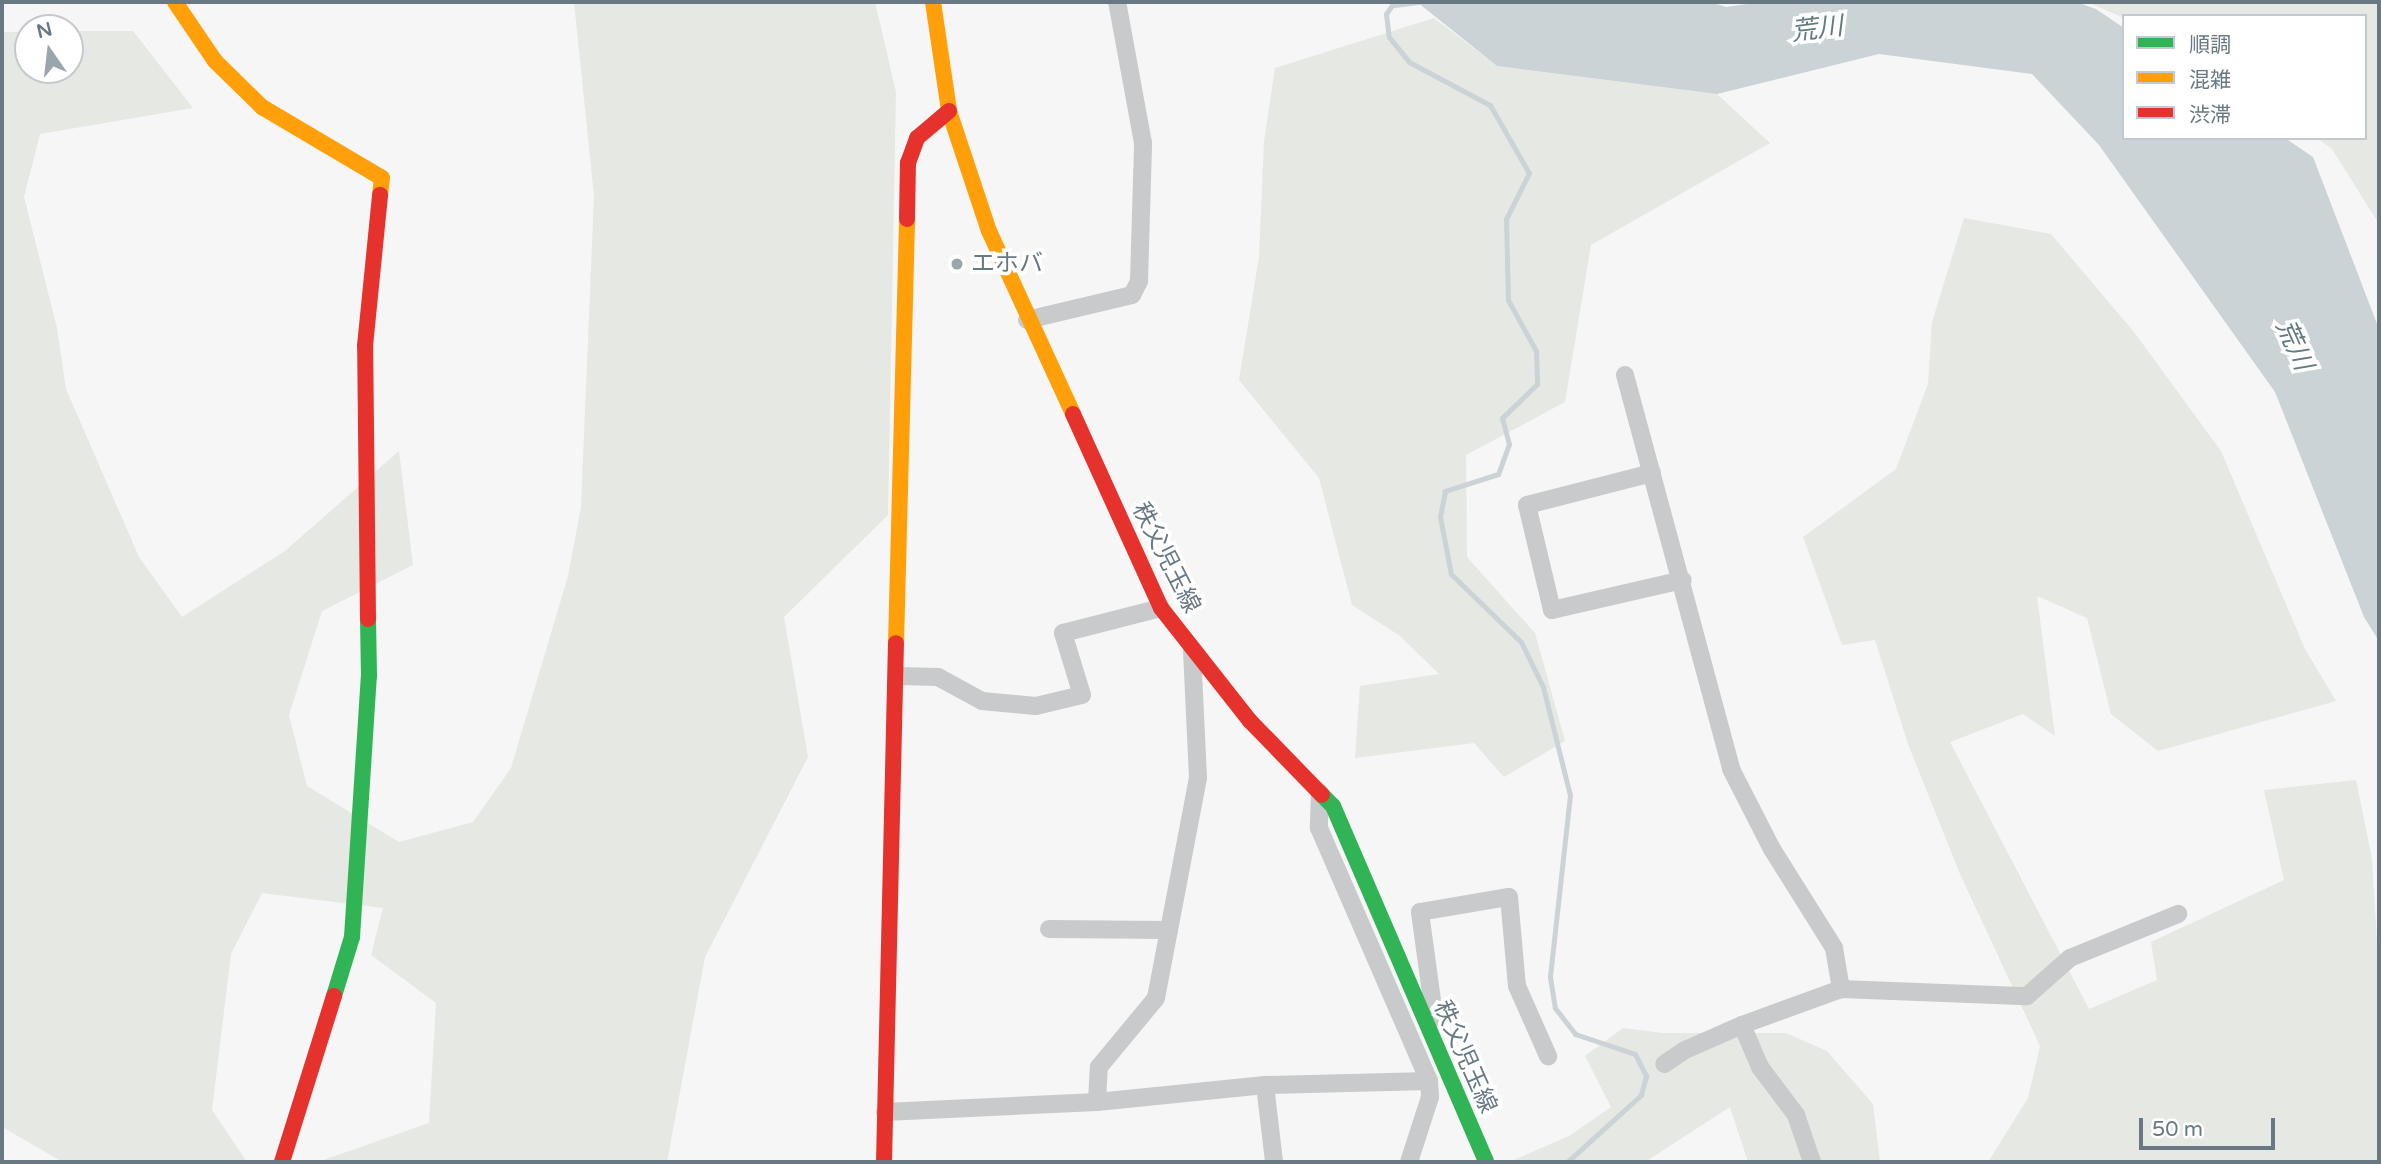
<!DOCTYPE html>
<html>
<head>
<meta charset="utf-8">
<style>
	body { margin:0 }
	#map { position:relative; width:2381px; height:1164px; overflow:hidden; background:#f6f6f6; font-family:"Varela Round","Noto Sans JP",sans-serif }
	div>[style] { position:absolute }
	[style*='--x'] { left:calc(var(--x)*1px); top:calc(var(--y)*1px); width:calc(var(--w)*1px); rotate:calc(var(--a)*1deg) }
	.green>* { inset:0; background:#e5e8e3 }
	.water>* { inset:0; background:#cbd3d6 }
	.stream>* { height:5px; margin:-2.5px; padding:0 2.5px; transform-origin:2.5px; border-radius:2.5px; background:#cbd3d6 }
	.street>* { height:18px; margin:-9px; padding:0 9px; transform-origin:9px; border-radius:9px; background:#c9cacb }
	.fast>* { height:16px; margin:-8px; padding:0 8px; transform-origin:8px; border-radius:8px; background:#30b455 }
	.slow>* { height:16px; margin:-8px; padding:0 8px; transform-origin:8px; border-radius:8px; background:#ff9f0a }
	.jam>* { height:16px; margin:-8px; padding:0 8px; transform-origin:8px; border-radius:8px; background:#e5322d }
	.dots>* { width:19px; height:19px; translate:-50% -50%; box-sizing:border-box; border:4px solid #fff; border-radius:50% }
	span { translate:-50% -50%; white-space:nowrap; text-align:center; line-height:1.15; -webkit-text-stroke:7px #fff; paint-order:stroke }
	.poi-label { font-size:24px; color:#687984 }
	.left { translate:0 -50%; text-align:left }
	.street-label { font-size:24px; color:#687984 }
	.water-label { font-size:26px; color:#637a80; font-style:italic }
	.frame { position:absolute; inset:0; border:4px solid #687984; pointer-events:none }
	.legend { position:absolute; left:2122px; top:14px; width:245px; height:126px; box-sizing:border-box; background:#fff; border:2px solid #c3c9ce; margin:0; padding:9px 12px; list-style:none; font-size:21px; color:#687984 }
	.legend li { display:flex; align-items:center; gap:14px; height:35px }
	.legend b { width:35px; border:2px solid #c3c9ce }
	.north { position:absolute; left:14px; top:14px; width:70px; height:70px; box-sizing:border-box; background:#fff; border:2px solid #c3c9ce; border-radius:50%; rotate:346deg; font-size:19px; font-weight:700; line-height:28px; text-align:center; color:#687984 }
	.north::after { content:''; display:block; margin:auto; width:24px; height:32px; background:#9aa5ac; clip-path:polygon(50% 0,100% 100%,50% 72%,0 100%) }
	.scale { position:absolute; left:2139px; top:1118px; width:136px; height:32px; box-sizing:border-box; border:4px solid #687984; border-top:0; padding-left:9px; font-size:21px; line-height:24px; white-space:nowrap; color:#687984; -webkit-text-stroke:5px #fff; paint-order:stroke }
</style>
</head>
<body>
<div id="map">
	<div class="green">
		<i style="clip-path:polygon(574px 2px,875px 2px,896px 92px,888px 515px,784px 617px,808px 757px,705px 957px,667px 1162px,318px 1162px,429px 1123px,436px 1003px,371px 955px,383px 908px,262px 893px,231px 954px,212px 1110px,247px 1162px,63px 1162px,2px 1127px,2px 32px,28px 32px,28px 70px,70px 70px,70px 31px,133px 31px,193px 108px,40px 134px,24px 197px,57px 328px,66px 389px,139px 557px,182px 617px,285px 551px,399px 451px,413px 565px,322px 611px,289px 715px,307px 786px,399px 842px,473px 822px,511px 768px,568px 576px,581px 507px,594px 196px)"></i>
		<i style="clip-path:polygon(2087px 2px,2379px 2px,2379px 224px,2332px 149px,2317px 138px,2365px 138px,2365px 16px,2124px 18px)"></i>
		<i style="clip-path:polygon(1434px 18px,1497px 66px,1717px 94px,1770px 143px,1591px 245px,1565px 402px,1466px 455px,1467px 557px,1535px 633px,1565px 741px,1504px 777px,1474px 743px,1355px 758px,1360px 686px,1439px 674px,1400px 636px,1352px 605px,1319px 478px,1239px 380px,1259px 257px,1264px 141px,1275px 68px)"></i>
		<i style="clip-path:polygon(1964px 218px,2051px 234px,2134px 332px,2221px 451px,2305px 649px,2336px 701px,2158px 751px,2111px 714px,2087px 618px,2037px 596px,2055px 736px,2023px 714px,1950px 742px,2089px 1009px,2157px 980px,2151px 942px,2284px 880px,2264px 790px,2356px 780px,2372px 859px,2379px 975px,2379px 1162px,1988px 1162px,2028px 1098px,2040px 1046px,1960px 874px,1908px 744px,1875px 640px,1842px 645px,1803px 537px,1896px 469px,1928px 384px,1932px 322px)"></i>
		<i style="clip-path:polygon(1623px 1028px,1663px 1033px,1786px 1033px,1827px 1051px,1873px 1104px,1880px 1162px,1748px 1162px,1730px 1107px,1645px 1162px,1509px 1162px,1569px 1136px,1611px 1107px,1585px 1056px)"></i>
	</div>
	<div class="water">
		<i style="clip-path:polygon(1417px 2px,1710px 2px,1726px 7px,1761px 2px,2076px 2px,2096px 9px,2124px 28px,2124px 138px,2285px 138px,2313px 157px,2379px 329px,2379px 641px,2364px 617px,2275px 392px,2099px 145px,2032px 74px,1879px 54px,1717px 94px,1497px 66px)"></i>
	</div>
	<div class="stream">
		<i style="--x:1418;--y:2;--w:26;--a:173"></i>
		<i style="--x:1392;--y:5;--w:11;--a:124"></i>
		<i style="--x:1386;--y:14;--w:23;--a:83"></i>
		<i style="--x:1389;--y:37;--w:32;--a:51"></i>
		<i style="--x:1409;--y:62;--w:92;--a:28"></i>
		<i style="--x:1490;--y:105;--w:78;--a:60.2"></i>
		<i style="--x:1529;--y:173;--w:51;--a:116.6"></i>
		<i style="--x:1506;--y:219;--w:81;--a:88.6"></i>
		<i style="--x:1508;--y:300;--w:58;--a:61.2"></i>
		<i style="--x:1536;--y:351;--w:33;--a:88"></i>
		<i style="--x:1537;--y:384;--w:49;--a:135.8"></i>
		<i style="--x:1502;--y:418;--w:27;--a:75"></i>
		<i style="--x:1509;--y:444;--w:32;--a:110"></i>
		<i style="--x:1498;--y:474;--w:56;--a:162.2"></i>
		<i style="--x:1445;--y:491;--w:26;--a:101"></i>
		<i style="--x:1440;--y:517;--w:58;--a:79.1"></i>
		<i style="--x:1451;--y:574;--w:98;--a:44.2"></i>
		<i style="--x:1521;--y:642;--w:50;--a:63.9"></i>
		<i style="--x:1543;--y:687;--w:111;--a:76"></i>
		<i style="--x:1570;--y:795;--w:183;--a:96.3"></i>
		<i style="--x:1550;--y:977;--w:31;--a:81"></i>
		<i style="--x:1555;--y:1008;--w:33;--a:52"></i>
		<i style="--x:1575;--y:1034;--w:63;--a:18.4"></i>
		<i style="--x:1635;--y:1054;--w:25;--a:63"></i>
		<i style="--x:1646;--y:1076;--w:20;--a:105"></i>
		<i style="--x:1641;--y:1095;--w:100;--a:137.8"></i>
	</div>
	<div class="street">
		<i style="--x:1027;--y:320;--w:108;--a:-13.4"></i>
		<i style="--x:1132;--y:295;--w:16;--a:-63"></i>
		<i style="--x:1139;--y:281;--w:138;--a:-88.3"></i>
		<i style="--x:1143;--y:143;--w:143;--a:-100.4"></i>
		<i style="--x:1625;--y:375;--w:408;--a:74.9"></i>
		<i style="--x:1731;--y:769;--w:90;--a:62.9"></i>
		<i style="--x:1772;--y:849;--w:117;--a:57.9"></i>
		<i style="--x:1834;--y:948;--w:42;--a:80.3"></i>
		<i style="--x:1841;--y:989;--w:105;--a:160"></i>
		<i style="--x:1742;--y:1025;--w:62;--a:156.3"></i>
		<i style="--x:1685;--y:1050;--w:25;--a:146"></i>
		<i style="--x:1652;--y:473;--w:129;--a:165.6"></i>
		<i style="--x:1527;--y:505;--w:108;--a:76.6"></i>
		<i style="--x:1552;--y:610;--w:134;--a:-12.9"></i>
		<i style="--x:898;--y:676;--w:40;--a:1.4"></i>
		<i style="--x:938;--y:677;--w:50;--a:28.6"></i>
		<i style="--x:982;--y:701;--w:54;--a:5.3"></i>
		<i style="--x:1036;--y:706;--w:47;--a:-13.4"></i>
		<i style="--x:1082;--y:695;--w:65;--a:-107"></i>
		<i style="--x:1063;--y:633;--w:101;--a:-14.3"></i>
		<i style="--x:1320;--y:793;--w:35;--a:92"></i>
		<i style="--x:1319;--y:828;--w:276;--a:66.5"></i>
		<i style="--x:1429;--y:1081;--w:16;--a:86"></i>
		<i style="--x:1430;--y:1097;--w:68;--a:107.9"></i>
		<i style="--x:1049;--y:929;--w:120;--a:0.5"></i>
		<i style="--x:1841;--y:989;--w:186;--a:2.2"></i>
		<i style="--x:2027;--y:996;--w:57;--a:-41.5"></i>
		<i style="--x:2070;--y:958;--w:117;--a:-22.2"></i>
		<i style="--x:1435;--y:1022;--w:111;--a:-97.8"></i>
		<i style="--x:1420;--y:912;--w:90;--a:-9.6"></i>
		<i style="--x:1509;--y:897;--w:89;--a:84.9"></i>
		<i style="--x:1517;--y:986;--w:77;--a:66.1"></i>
		<i style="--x:1742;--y:1025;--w:46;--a:66.8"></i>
		<i style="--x:1760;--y:1067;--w:60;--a:53.1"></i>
		<i style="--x:1796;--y:1115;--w:50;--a:71.2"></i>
		<i style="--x:1265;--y:1085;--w:78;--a:83.3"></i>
		<i style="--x:1097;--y:1102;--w:35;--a:-87"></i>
		<i style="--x:1099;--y:1067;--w:89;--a:-50.4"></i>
		<i style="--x:1156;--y:998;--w:224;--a:-79.2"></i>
		<i style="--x:1198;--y:778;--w:127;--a:-92.7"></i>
		<i style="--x:885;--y:1112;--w:212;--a:-2.7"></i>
		<i style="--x:1097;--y:1102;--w:169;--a:-5.8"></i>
		<i style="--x:1265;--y:1085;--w:164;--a:-1.4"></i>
	</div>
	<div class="fast">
		<i style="--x:1322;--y:795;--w:16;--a:45"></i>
		<i style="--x:1333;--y:806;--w:387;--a:66.7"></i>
		<i style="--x:334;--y:996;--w:62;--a:-73"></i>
		<i style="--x:352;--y:937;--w:262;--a:-86.3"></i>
		<i style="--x:369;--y:676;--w:57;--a:-91"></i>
	</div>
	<div class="slow">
		<i style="--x:175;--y:2;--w:71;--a:55.9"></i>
		<i style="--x:215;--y:61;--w:66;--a:44.4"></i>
		<i style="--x:262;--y:107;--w:139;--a:30.6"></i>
		<i style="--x:382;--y:178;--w:17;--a:97"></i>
		<i style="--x:933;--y:2;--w:110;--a:81.6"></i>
		<i style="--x:949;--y:111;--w:126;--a:71.6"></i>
		<i style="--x:989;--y:231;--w:201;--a:65.3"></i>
		<i style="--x:896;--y:643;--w:424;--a:-88.5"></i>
	</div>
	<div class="jam">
		<i style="--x:907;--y:219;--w:56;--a:-89"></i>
		<i style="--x:908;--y:163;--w:27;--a:-70"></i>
		<i style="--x:917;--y:138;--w:42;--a:-40.2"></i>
		<i style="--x:1073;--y:414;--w:213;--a:65.6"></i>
		<i style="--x:1161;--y:608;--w:144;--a:51.8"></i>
		<i style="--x:1250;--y:721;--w:103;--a:45.8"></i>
		<i style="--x:368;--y:619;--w:273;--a:-90.6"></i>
		<i style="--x:365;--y:346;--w:152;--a:-84.3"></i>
		<i style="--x:282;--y:1162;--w:174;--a:-72.6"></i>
		<i style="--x:884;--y:1162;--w:519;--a:-88.68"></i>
	</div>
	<div class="dots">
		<i style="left:957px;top:264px;background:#9aa5ac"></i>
	</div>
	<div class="poi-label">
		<span class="left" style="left:971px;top:264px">エホバ</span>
	</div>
	<div class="street-label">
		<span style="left:1166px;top:558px;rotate:63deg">秩父児玉線</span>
		<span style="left:1465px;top:1057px;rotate:66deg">秩父児玉線</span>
	</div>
	<div class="water-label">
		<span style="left:1817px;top:29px;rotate:-7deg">荒川</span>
		<span style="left:2294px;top:345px;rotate:66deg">荒川</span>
	</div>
	<div class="frame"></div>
	<ul class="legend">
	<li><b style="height:9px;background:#30b455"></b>順調</li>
	<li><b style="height:9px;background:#ff9f0a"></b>混雑</li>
	<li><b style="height:9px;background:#e5322d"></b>渋滞</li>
	</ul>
	<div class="north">N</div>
	<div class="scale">50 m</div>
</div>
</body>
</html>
